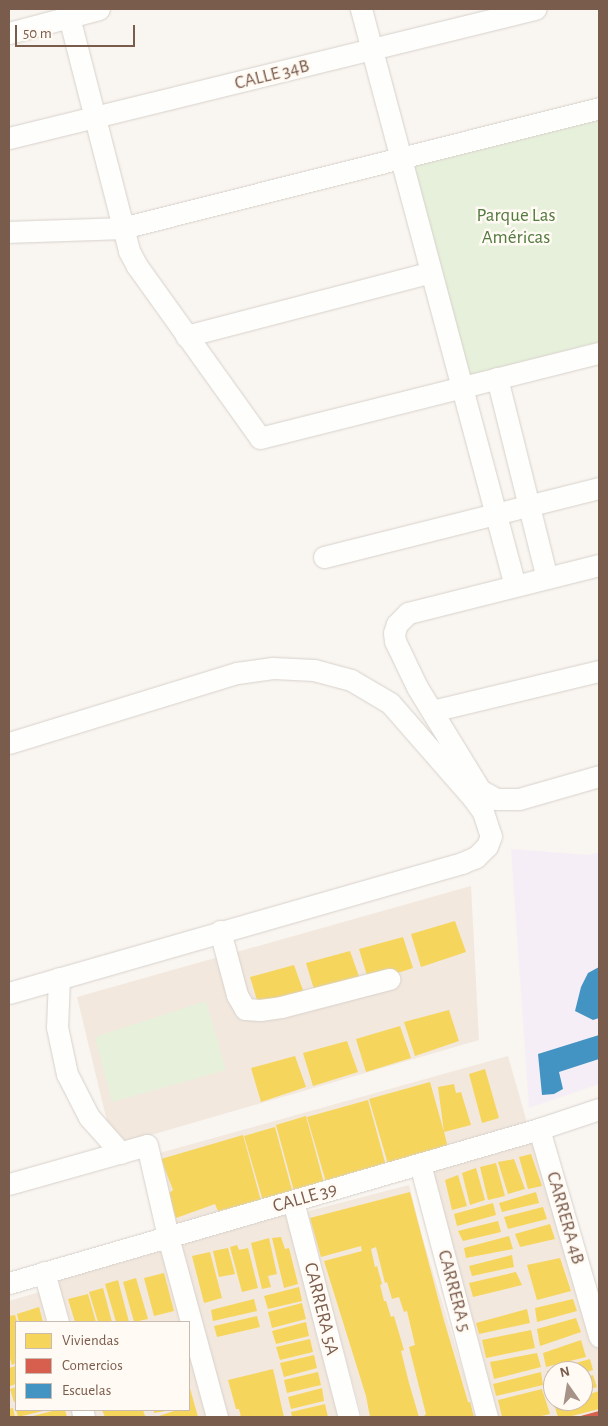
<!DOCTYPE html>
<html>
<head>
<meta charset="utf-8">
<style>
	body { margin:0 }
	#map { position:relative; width:608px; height:1426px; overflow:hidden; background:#f9f5f0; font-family:"Alegreya Sans",sans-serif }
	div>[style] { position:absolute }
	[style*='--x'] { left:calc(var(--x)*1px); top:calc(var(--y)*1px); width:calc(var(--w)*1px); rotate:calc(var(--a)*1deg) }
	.residential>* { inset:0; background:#f2e8de }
	.education>* { inset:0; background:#f6eef6 }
	.green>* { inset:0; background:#e7f0db }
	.homes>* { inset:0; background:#f6d55c }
	.shops>* { inset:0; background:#d6604d }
	.schools>* { inset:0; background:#4393c3 }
	.roads { filter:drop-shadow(0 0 1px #d7d1cb) drop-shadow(0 0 1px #d7d1cb) }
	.minor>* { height:21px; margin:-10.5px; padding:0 10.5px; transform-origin:10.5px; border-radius:10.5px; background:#fefefd }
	span { translate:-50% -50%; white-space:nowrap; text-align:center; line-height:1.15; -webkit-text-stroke:5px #fffaf3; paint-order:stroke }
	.street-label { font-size:19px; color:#7a5c4d }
	.park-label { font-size:19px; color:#537a41 }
	.frame { position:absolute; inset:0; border:10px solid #7a5c4d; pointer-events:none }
	.legend { position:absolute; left:15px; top:1321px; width:175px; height:90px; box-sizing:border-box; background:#fffaf3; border:1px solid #cabbb1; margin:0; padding:6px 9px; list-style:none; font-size:15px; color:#7a5c4d }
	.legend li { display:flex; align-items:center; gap:10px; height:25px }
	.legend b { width:25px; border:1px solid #cabbb1 }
	.north { position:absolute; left:543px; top:1361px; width:50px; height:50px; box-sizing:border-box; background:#fffaf3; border:1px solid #cabbb1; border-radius:50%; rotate:347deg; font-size:14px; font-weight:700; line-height:20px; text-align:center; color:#7a5c4d }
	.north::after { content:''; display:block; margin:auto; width:18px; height:22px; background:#a69286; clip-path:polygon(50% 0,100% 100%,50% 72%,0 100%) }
	.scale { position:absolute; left:15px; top:25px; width:120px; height:22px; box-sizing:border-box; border:2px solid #7a5c4d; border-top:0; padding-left:6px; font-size:15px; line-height:18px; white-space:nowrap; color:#7a5c4d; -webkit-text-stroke:4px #fffaf3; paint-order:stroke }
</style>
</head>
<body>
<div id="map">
	<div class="residential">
		<i style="clip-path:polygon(471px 886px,479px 1040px,113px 1146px,77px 997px)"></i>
		<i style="clip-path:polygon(508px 1056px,528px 1126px,174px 1229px,156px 1154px)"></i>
		<i style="clip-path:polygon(evenodd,539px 1129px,599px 1336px,599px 1417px,487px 1417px,420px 1164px,539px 1129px,553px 1371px,583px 1371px,583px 1401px,553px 1401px,553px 1371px)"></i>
		<i style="clip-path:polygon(409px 1185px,422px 1236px,477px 1417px,362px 1417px,305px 1212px)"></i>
		<i style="clip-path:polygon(291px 1211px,349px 1417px,220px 1417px,174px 1244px)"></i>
		<i style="clip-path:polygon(164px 1250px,182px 1322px,65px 1322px,54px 1281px)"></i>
		<i style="clip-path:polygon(43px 1291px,52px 1322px,16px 1322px,16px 1410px,76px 1410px,78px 1417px,9px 1417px,9px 1301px)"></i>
		<i style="clip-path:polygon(189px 1348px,206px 1417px,91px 1417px,89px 1410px,189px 1410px)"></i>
	</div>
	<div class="education">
		<i style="clip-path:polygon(511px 849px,589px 855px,599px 852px,599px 1084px,529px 1108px)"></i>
	</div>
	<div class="green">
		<i style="clip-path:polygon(599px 120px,599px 342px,469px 376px,414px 166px)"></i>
		<i style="clip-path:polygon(206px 1001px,226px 1070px,112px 1102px,95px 1037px)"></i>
	</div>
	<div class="homes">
		<i style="clip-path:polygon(455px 921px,466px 952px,421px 967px,411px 934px)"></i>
		<i style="clip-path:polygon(403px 937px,413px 968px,369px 982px,359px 949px)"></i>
		<i style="clip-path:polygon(350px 951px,361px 982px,316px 996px,306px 963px)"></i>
		<i style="clip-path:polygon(294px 965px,305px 996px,260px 1010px,250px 977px)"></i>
		<i style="clip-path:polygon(449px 1010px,459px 1041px,415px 1056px,404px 1022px)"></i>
		<i style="clip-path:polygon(400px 1026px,411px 1058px,366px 1072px,356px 1039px)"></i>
		<i style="clip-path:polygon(347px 1041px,358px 1072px,313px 1086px,303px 1053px)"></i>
		<i style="clip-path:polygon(295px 1056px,306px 1087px,261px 1102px,251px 1068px)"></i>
		<i style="clip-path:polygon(485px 1069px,499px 1118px,482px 1123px,469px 1074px)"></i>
		<i style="clip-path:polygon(430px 1082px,444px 1132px,438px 1087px,454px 1084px,456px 1093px,461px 1092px,471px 1125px,444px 1132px,448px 1148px,418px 1156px,415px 1145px,418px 1157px,388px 1164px,369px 1099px)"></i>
		<i style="clip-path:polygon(368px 1100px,386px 1166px,326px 1182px,307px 1117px)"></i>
		<i style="clip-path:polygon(306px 1116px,324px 1183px,294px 1191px,276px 1125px)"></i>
		<i style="clip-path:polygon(275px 1127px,293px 1194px,263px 1201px,244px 1136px)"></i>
		<i style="clip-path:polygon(243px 1135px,261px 1201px,218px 1211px,215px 1204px,176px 1218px,168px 1194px,173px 1190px,161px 1159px)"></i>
		<i style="clip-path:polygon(531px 1154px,542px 1186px,528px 1189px,519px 1157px)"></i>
		<i style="clip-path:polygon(514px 1159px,525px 1189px,508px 1194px,498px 1162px)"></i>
		<i style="clip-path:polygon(496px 1163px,505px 1196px,488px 1200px,480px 1167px)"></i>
		<i style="clip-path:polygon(476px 1168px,485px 1200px,470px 1205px,462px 1173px)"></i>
		<i style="clip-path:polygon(458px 1175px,467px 1206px,452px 1210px,445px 1180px)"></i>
		<i style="clip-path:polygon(410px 1192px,443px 1317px,468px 1402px,470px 1402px,474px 1417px,423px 1417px,426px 1414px,409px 1347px,415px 1345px,407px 1311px,404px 1312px,399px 1297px,392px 1299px,387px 1282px,385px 1283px,376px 1247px,371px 1249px,375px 1267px,377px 1266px,382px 1284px,380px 1285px,384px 1301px,386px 1301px,391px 1317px,394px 1316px,404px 1350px,401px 1351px,409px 1383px,419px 1417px,370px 1417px,366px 1396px,324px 1261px,362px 1251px,361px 1246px,321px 1257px,310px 1218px)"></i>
		<i style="clip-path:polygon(536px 1192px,539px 1203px,502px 1212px,499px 1203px)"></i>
		<i style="clip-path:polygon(493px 1203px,496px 1215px,457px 1226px,454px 1214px)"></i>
		<i style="clip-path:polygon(543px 1207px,547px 1219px,508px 1229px,504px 1217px)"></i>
		<i style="clip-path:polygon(498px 1221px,501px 1232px,463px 1241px,458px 1231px)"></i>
		<i style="clip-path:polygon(550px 1224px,555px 1239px,520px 1247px,515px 1234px)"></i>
		<i style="clip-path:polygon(509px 1236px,513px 1249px,466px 1258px,464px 1248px)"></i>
		<i style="clip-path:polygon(281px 1237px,285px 1249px,289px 1248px,298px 1284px,284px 1288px,272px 1238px)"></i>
		<i style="clip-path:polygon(269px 1238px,277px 1274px,268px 1276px,271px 1287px,262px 1289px,251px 1243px)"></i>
		<i style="clip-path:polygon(237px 1245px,239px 1250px,248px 1248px,258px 1288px,242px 1292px,230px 1247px)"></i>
		<i style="clip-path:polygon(228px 1248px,235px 1274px,219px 1277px,213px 1251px)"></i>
		<i style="clip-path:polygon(210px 1252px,222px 1298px,204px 1303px,192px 1256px)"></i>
		<i style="clip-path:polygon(512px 1255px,514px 1267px,472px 1276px,469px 1266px)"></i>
		<i style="clip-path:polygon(560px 1258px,571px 1291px,537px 1300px,527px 1265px)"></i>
		<i style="clip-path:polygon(516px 1272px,522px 1285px,473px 1297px,469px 1283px)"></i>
		<i style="clip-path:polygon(164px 1273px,174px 1311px,154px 1316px,144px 1278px)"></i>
		<i style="clip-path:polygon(136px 1278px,148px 1319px,134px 1322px,123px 1282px)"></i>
		<i style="clip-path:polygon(118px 1280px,129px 1322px,116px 1322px,105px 1284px)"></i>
		<i style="clip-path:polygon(299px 1287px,302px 1301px,268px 1309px,264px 1296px)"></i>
		<i style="clip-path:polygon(103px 1288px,112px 1322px,98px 1322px,89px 1292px)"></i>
		<i style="clip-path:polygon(88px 1294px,96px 1322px,75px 1322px,68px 1299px)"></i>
		<i style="clip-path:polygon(254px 1299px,257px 1311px,213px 1321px,211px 1310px)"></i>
		<i style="clip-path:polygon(573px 1299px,577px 1311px,537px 1322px,535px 1308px)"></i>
		<i style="clip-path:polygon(302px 1303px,306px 1319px,272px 1328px,268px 1312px)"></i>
		<i style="clip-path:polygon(39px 1307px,43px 1322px,19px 1322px,17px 1314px)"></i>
		<i style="clip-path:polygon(527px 1309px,530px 1323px,479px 1334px,476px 1323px)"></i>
		<i style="clip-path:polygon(15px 1315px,17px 1322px,16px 1363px,12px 1365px,9px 1355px,9px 1316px)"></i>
		<i style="clip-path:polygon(257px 1316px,260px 1327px,217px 1337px,214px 1326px)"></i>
		<i style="clip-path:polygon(576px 1318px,581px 1332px,540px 1346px,537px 1329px)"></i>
		<i style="clip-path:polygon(306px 1322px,309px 1336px,276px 1344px,272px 1331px)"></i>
		<i style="clip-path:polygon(531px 1330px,535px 1348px,486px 1358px,482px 1340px)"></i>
		<i style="clip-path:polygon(310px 1339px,313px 1352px,280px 1360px,276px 1347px)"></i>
		<i style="clip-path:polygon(581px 1340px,586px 1357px,546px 1367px,543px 1353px)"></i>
		<i style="clip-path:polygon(537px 1353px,541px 1367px,494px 1379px,490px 1362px)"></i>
		<i style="clip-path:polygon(314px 1355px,317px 1368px,284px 1377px,280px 1363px)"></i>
		<i style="clip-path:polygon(590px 1359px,593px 1370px,583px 1373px,583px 1371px,553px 1371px,553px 1382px,548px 1383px,547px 1371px)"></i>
		<i style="clip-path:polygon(16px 1366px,16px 1384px,10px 1386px,9px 1368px)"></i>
		<i style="clip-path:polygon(273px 1369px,284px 1417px,241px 1417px,239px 1409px,236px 1409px,228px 1380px)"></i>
		<i style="clip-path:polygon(318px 1372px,321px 1385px,287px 1393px,284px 1380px)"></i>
		<i style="clip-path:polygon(541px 1372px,543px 1385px,496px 1396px,493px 1384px)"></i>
		<i style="clip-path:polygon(593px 1375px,597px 1387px,583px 1391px,583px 1378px)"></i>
		<i style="clip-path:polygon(189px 1385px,198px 1417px,156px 1417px,177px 1410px,189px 1410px)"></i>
		<i style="clip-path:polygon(16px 1387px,16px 1401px,14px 1402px,10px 1389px)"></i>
		<i style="clip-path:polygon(553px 1387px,553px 1399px,552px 1399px,549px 1388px)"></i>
		<i style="clip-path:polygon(322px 1388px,324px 1401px,291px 1409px,288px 1397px)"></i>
		<i style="clip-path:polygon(542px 1389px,550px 1414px,537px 1417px,502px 1417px,498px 1400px)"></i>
		<i style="clip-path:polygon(599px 1391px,599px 1409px,568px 1417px,558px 1417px,554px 1404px,566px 1401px,583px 1401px,583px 1396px)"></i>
		<i style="clip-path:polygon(325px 1404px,328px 1417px,292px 1417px,291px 1412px)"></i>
		<i style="clip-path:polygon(13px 1408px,15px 1417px,9px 1417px,9px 1409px)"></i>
		<i style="clip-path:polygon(16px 1410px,47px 1410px,18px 1417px)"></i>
		<i style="clip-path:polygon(56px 1410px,65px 1410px,67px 1417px,29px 1417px)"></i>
		<i style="clip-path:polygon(102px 1410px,143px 1410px,145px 1416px,105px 1417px)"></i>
		<i style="clip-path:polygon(154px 1410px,166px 1410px,166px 1411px,154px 1413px)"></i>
	</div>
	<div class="shops">
		<i style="clip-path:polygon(599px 1411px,599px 1417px,577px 1417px)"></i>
	</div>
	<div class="schools">
		<i style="clip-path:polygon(599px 967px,599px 1018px,593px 1020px,575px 1011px,581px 987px,588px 973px)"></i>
		<i style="clip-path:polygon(599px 1035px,599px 1059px,559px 1072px,563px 1089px,554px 1094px,542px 1095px,538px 1054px)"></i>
	</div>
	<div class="roads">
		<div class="minor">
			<i style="--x:67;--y:9;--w:250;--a:75.6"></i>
			<i style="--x:129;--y:251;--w:17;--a:62"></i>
			<i style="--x:137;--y:266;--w:211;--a:54.4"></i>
			<i style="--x:260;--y:438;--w:349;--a:-14.1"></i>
			<i style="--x:361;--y:9;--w:597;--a:75.06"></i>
			<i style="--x:9;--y:33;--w:93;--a:-14.9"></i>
			<i style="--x:9;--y:138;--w:542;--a:-13.78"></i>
			<i style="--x:9;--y:232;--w:113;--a:-2"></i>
			<i style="--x:122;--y:228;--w:492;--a:-14.1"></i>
			<i style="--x:186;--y:336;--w:253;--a:-14.6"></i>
			<i style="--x:497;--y:378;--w:206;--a:76"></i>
			<i style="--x:324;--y:557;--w:284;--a:-14.1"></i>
			<i style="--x:599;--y:565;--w:197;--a:165.9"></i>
			<i style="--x:408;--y:613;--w:16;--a:135"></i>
			<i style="--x:397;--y:624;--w:9;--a:108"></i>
			<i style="--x:394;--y:633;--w:8;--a:83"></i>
			<i style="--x:395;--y:641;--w:51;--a:64.4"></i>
			<i style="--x:417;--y:687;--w:121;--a:58.5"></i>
			<i style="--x:480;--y:790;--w:18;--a:29"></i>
			<i style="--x:496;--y:799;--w:23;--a:0"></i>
			<i style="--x:519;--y:799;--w:83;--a:-16"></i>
			<i style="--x:432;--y:711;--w:172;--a:-13.5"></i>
			<i style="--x:9;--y:743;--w:239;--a:-17.1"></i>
			<i style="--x:237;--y:673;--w:36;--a:-8"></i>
			<i style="--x:273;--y:668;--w:41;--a:2.8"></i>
			<i style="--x:314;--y:670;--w:38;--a:15"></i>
			<i style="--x:351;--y:680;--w:45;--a:30.5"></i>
			<i style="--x:390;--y:703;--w:126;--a:48.9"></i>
			<i style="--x:473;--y:798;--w:17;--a:54"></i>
			<i style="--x:483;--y:812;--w:25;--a:72"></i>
			<i style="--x:491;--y:836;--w:11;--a:112"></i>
			<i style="--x:487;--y:846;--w:16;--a:135"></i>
			<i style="--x:476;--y:857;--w:15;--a:157"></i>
			<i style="--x:462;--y:863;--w:471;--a:164"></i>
			<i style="--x:220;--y:931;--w:66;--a:75.1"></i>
			<i style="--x:237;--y:995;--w:16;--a:60"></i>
			<i style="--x:245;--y:1009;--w:15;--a:4"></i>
			<i style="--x:260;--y:1010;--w:21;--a:-8"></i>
			<i style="--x:281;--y:1007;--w:112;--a:-14.5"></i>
			<i style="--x:59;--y:978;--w:49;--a:92.3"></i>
			<i style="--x:57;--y:1027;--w:48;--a:78"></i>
			<i style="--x:67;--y:1074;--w:48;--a:62.9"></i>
			<i style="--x:89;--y:1117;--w:48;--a:48.4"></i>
			<i style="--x:539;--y:1129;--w:216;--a:73.8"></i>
			<i style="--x:420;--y:1164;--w:262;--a:75.2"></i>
			<i style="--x:9;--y:1184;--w:143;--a:-15.8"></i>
			<i style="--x:147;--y:1145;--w:94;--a:77.1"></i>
			<i style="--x:168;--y:1237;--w:187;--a:74.8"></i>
			<i style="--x:293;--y:1201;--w:223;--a:75.5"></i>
			<i style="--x:44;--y:1272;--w:52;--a:74.4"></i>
			<i style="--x:9;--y:1283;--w:552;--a:-16.2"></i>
			<i style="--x:539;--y:1129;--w:63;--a:-18.4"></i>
			<i style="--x:82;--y:1410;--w:7;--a:74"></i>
		</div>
	</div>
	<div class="street-label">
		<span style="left:272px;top:75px;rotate:-14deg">CALLE 34B</span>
		<span style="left:305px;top:1198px;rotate:-16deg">CALLE 39</span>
		<span style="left:565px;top:1218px;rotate:74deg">CARRERA 4B</span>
		<span style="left:454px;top:1291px;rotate:75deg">CARRERA 5</span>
		<span style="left:321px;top:1309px;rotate:76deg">CARRERA 5A</span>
	</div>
	<div class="park-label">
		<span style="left:516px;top:227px">Parque Las<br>Américas</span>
	</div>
	<div class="frame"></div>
	<ul class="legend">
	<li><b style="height:14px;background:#f6d55c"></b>Viviendas</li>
	<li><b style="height:14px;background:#d6604d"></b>Comercios</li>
	<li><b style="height:14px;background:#4393c3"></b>Escuelas</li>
	</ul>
	<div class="north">N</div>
	<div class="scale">50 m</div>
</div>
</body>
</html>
